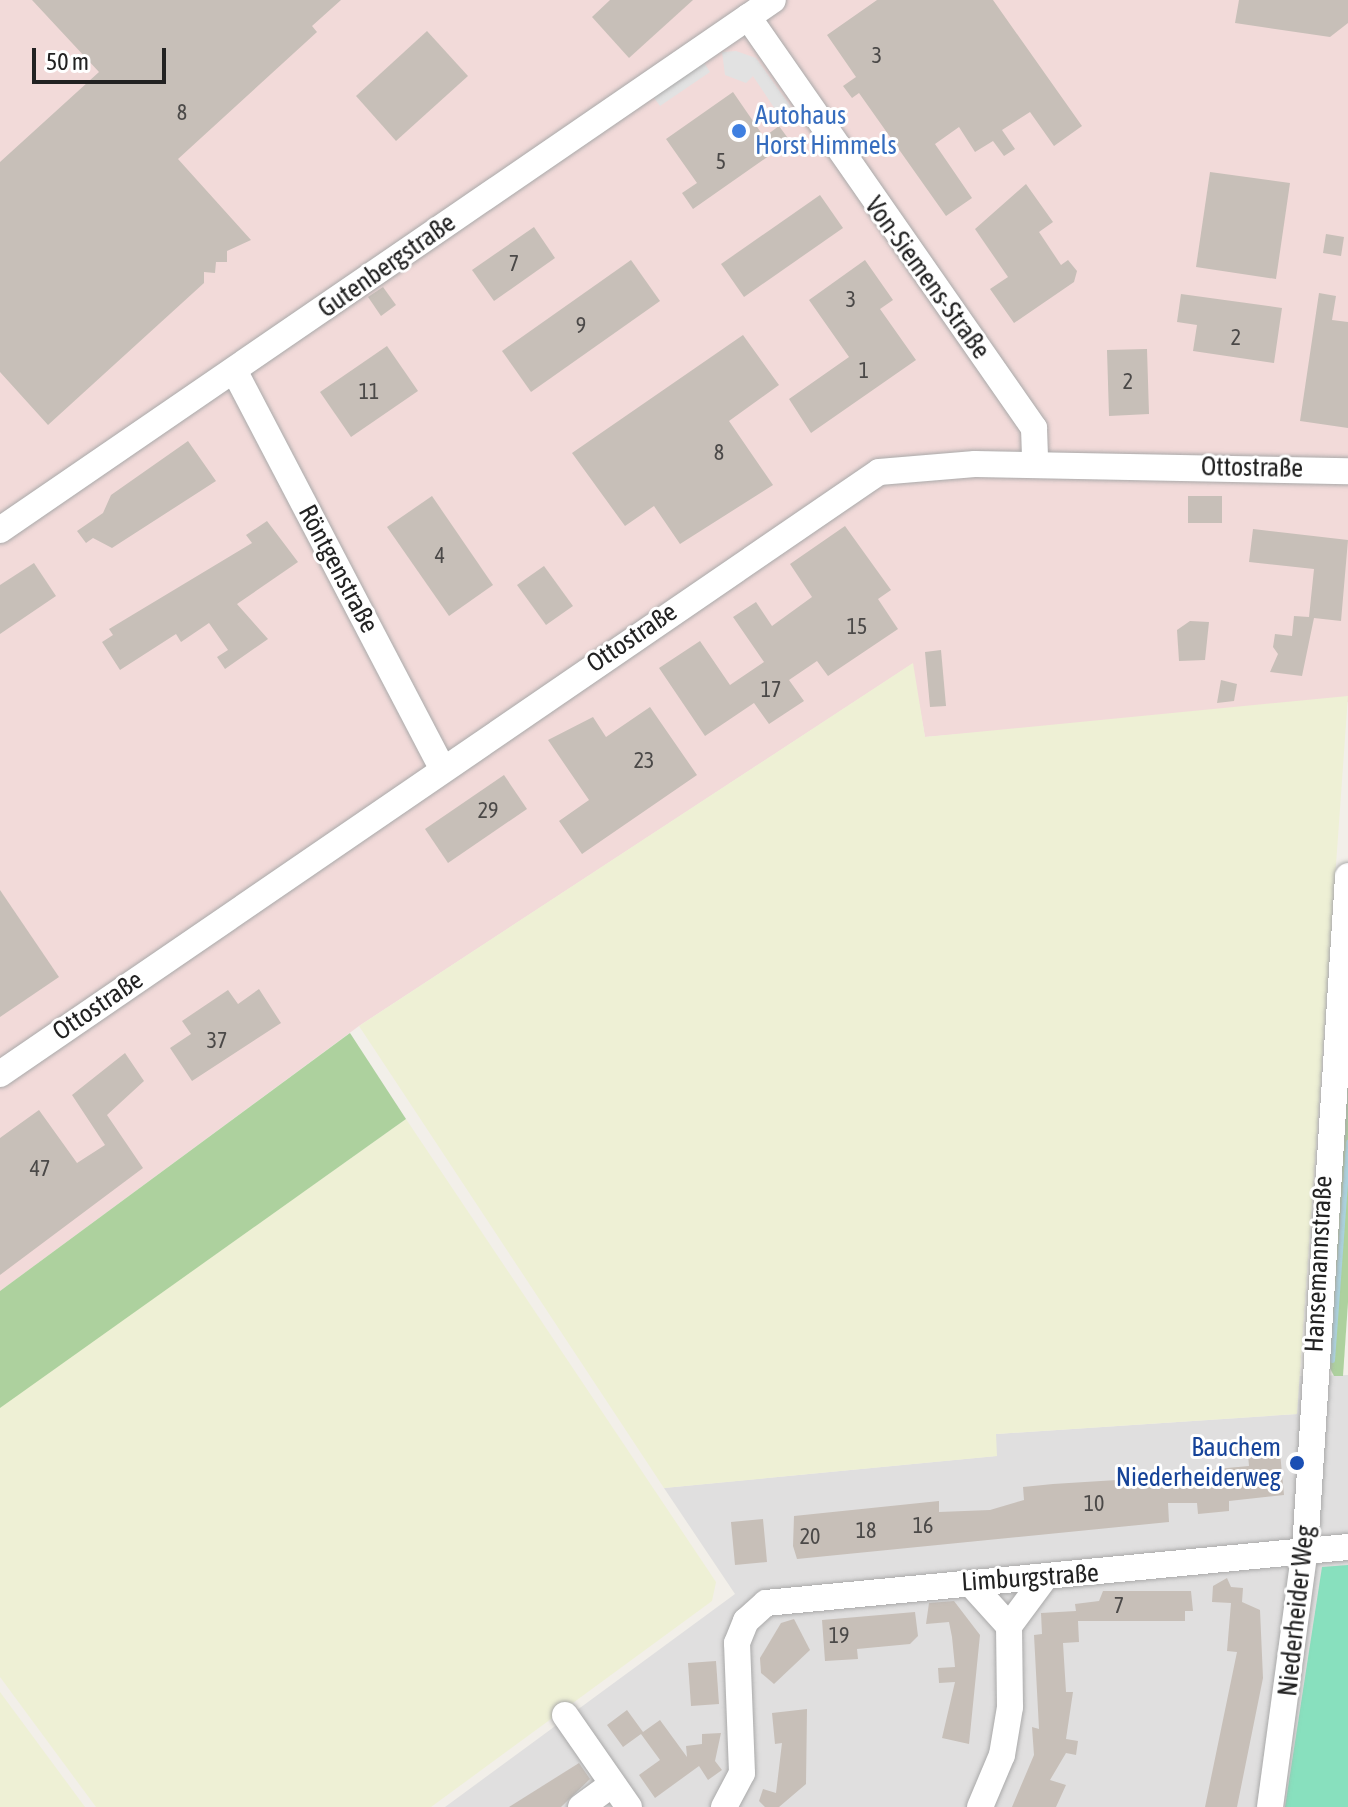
<!DOCTYPE html>
<html>
<head>
<meta charset="utf-8">
<style>
	body { margin:0 }
	#map { position:relative; width:1348px; height:1807px; overflow:hidden; background:#f2efe9; font-family:"Asap Condensed",sans-serif }
	div>[style] { position:absolute }
	[style*='--x'] { left:calc(var(--x)*1px); top:calc(var(--y)*1px); width:calc(var(--w)*1px); rotate:calc(var(--a)*1deg) }
	.residential>* { inset:0; background:#e0dfdf }
	.commercial>* { inset:0; background:#f2dad9 }
	.farmland>* { inset:0; background:#eef0d5 }
	.forest>* { inset:0; background:#add19e }
	.pitch>* { inset:0; background:#88e0be }
	.parking>* { inset:0; background:#e2e2e2 }
	.stream>* { height:5px; margin:-2.5px; padding:0 2.5px; transform-origin:2.5px; border-radius:2.5px; background:#aad3df }
	.building>* { inset:0; background:#c7bfb8 }
	.roads { filter:drop-shadow(0 0 2px #a9a9a9) drop-shadow(0 0 2px #a9a9a9) }
	.minor>* { height:26px; margin:-13px; padding:0 13px; transform-origin:13px; border-radius:13px; background:#fff }
	.dots>* { width:22px; height:22px; translate:-50% -50%; box-sizing:border-box; border:4px solid #fff; border-radius:50% }
	span { translate:-50% -50%; white-space:nowrap; text-align:center; line-height:1.15; -webkit-text-stroke:6px #fff; paint-order:stroke }
	.number-label { font-size:22px; color:#4b4948 }
	.number-label span { -webkit-text-stroke-width:0 }
	.shop-label { font-size:26px; color:#366cbe }
	.left { translate:0 -50%; text-align:left }
	.street-label { font-size:26px; color:#222 }
	.transit-label { font-size:26px; color:#164399 }
	.right { translate:-100% -50%; text-align:right }
	.scale { position:absolute; left:32px; top:48px; width:134px; height:36px; box-sizing:border-box; border:4px solid #222; border-top:0; padding-left:10px; font-size:24px; line-height:28px; white-space:nowrap; color:#222; -webkit-text-stroke:6px #fff; paint-order:stroke }
</style>
</head>
<body>
<div id="map">
	<div class="residential">
		<i style="clip-path:polygon(1348px 1375px,1348px 1807px,445px 1807px,735px 1594px,664px 1488px,996px 1456px,996px 1434px,1297px 1414px,1299px 1376px)"></i>
	</div>
	<div class="commercial">
		<i style="clip-path:polygon(0 0,1348px 0,1348px 702px,925px 737px,912px 664px,359px 1026px,0 1291px)"></i>
	</div>
	<div class="farmland">
		<i style="clip-path:polygon(913px 663px,925px 737px,1348px 696px,1297px 1414px,996px 1434px,997px 1456px,664px 1488px,359px 1026px)"></i>
		<i style="clip-path:polygon(406px 1119px,716px 1582px,712px 1601px,431px 1807px,96px 1807px,0 1677px,0 1407px)"></i>
		<i style="clip-path:polygon(0 1692px,85px 1807px,0 1807px)"></i>
	</div>
	<div class="forest">
		<i style="clip-path:polygon(1348px 1020px,1348px 1302px,1343px 1376px,1334px 1376px,1325px 1359px)"></i>
		<i style="clip-path:polygon(350px 1033px,406px 1119px,0 1408px,0 1291px)"></i>
	</div>
	<div class="pitch">
		<i style="clip-path:polygon(1348px 1565px,1348px 1807px,1285px 1807px,1322px 1567px)"></i>
	</div>
	<div class="parking">
		<i style="clip-path:polygon(736px 51px,756px 58px,791px 107px,779px 115px,753px 76px,746px 83px,725px 75px,722px 52px)"></i>
		<i style="clip-path:polygon(703px 61px,710px 72px,660px 106px,652px 95px)"></i>
	</div>
	<div class="stream">
		<i style="--x:1332;--y:1360;--w:219;--a:-85.8"></i>
	</div>
	<div class="building">
		<i style="clip-path:polygon(32px 0,341px 0,312px 26px,317px 32px,178px 159px,251px 240px,227px 251px,227px 262px,216px 262px,215px 273px,204px 272px,204px 283px,48px 425px,0 372px,0 162px,99px 72px)"></i>
		<i style="clip-path:polygon(610px 0,693px 0,629px 58px,592px 17px)"></i>
		<i style="clip-path:polygon(877px 0,993px 0,1082px 126px,1054px 146px,1030px 112px,1002px 130px,1015px 149px,1004px 156px,993px 141px,975px 152px,959px 127px,935px 144px,972px 198px,946px 216px,859px 93px,852px 98px,843px 86px,856px 77px,827px 35px)"></i>
		<i style="clip-path:polygon(1239px 0,1348px 0,1348px 23px,1330px 37px,1235px 23px)"></i>
		<i style="clip-path:polygon(427px 31px,468px 76px,396px 141px,356px 96px)"></i>
		<i style="clip-path:polygon(733px 92px,764px 137px,779px 126px,790px 141px,693px 209px,682px 193px,697px 183px,666px 139px)"></i>
		<i style="clip-path:polygon(1210px 172px,1290px 183px,1276px 279px,1196px 267px)"></i>
		<i style="clip-path:polygon(1026px 184px,1053px 222px,1039px 232px,1061px 265px,1068px 260px,1077px 271px,1074px 282px,1014px 323px,990px 289px,1008px 277px,975px 229px)"></i>
		<i style="clip-path:polygon(820px 195px,843px 228px,744px 297px,721px 264px)"></i>
		<i style="clip-path:polygon(534px 227px,555px 258px,494px 301px,472px 270px)"></i>
		<i style="clip-path:polygon(1326px 234px,1344px 237px,1341px 256px,1323px 253px)"></i>
		<i style="clip-path:polygon(631px 260px,660px 301px,531px 392px,502px 351px)"></i>
		<i style="clip-path:polygon(865px 260px,893px 300px,880px 309px,916px 360px,811px 433px,789px 399px,849px 357px,809px 300px)"></i>
		<i style="clip-path:polygon(383px 287px,396px 305px,381px 316px,368px 297px)"></i>
		<i style="clip-path:polygon(1319px 293px,1336px 296px,1332px 320px,1348px 322px,1348px 428px,1300px 421px)"></i>
		<i style="clip-path:polygon(1181px 294px,1282px 308px,1274px 363px,1193px 351px,1197px 325px,1177px 322px)"></i>
		<i style="clip-path:polygon(743px 335px,779px 385px,729px 421px,773px 485px,680px 544px,654px 506px,625px 526px,572px 453px)"></i>
		<i style="clip-path:polygon(387px 346px,418px 391px,351px 437px,320px 392px)"></i>
		<i style="clip-path:polygon(1147px 349px,1149px 414px,1109px 416px,1107px 350px)"></i>
		<i style="clip-path:polygon(188px 441px,216px 481px,112px 548px,93px 538px,86px 543px,77px 531px,103px 513px,111px 495px)"></i>
		<i style="clip-path:polygon(432px 496px,493px 585px,449px 616px,387px 527px)"></i>
		<i style="clip-path:polygon(1188px 496px,1222px 496px,1222px 523px,1188px 523px)"></i>
		<i style="clip-path:polygon(267px 521px,298px 562px,237px 604px,268px 639px,225px 669px,217px 657px,228px 650px,209px 623px,181px 642px,176px 634px,120px 670px,102px 642px,113px 635px,109px 629px,252px 543px,246px 535px)"></i>
		<i style="clip-path:polygon(845px 526px,891px 590px,878px 599px,898px 629px,828px 676px,817px 661px,789px 680px,804px 701px,769px 724px,754px 703px,705px 736px,659px 668px,700px 641px,730px 685px,764px 662px,733px 617px,756px 602px,772px 626px,812px 597px,790px 564px)"></i>
		<i style="clip-path:polygon(1253px 529px,1348px 540px,1341px 621px,1314px 618px,1302px 676px,1270px 672px,1278px 654px,1273px 647px,1275px 634px,1292px 636px,1294px 616px,1309px 617px,1314px 569px,1249px 562px)"></i>
		<i style="clip-path:polygon(34px 563px,56px 596px,0 634px,0 585px)"></i>
		<i style="clip-path:polygon(544px 566px,573px 606px,546px 625px,517px 585px)"></i>
		<i style="clip-path:polygon(1190px 621px,1209px 622px,1205px 660px,1179px 661px,1177px 630px)"></i>
		<i style="clip-path:polygon(941px 650px,946px 706px,930px 707px,925px 652px)"></i>
		<i style="clip-path:polygon(1221px 680px,1237px 684px,1234px 701px,1217px 703px)"></i>
		<i style="clip-path:polygon(650px 707px,697px 775px,582px 854px,559px 821px,589px 800px,548px 740px,593px 717px,606px 737px)"></i>
		<i style="clip-path:polygon(504px 775px,527px 809px,448px 863px,425px 829px)"></i>
		<i style="clip-path:polygon(0 890px,59px 977px,0 1017px)"></i>
		<i style="clip-path:polygon(259px 989px,281px 1023px,192px 1081px,170px 1048px,191px 1034px,182px 1021px,228px 990px,238px 1004px)"></i>
		<i style="clip-path:polygon(125px 1053px,144px 1081px,107px 1115px,143px 1168px,0 1275px,0 1138px,39px 1110px,77px 1163px,105px 1145px,72px 1095px)"></i>
		<i style="clip-path:polygon(1280px 1452px,1284px 1495px,1229px 1501px,1229px 1511px,1198px 1514px,1197px 1503px,1168px 1503px,1169px 1522px,797px 1559px,793px 1546px,794px 1516px,939px 1501px,939px 1512px,990px 1510px,1024px 1500px,1023px 1487px,1053px 1484px,1165px 1477px,1166px 1488px,1195px 1484px,1194px 1471px,1249px 1466px,1248px 1455px)"></i>
		<i style="clip-path:polygon(763px 1519px,767px 1562px,735px 1565px,731px 1522px)"></i>
		<i style="clip-path:polygon(1227px 1578px,1231px 1587px,1243px 1588px,1242px 1602px,1260px 1610px,1263px 1678px,1237px 1807px,1205px 1807px,1237px 1652px,1227px 1651px,1231px 1603px,1212px 1602px,1213px 1586px)"></i>
		<i style="clip-path:polygon(1103px 1591px,1191px 1591px,1193px 1611px,1185px 1611px,1185px 1621px,1078px 1621px,1079px 1642px,1063px 1643px,1066px 1692px,1073px 1692px,1066px 1739px,1078px 1741px,1076px 1755px,1066px 1753px,1050px 1780px,1066px 1785px,1056px 1807px,1012px 1807px,1034px 1755px,1032px 1727px,1039px 1729px,1034px 1635px,1042px 1634px,1041px 1613px,1076px 1611px,1075px 1604px,1099px 1601px)"></i>
		<i style="clip-path:polygon(954px 1601px,980px 1635px,969px 1744px,942px 1738px,955px 1682px,939px 1683px,938px 1668px,955px 1667px,952px 1637px,949px 1622px,926px 1624px,929px 1603px)"></i>
		<i style="clip-path:polygon(915px 1612px,918px 1636px,910px 1644px,857px 1649px,858px 1659px,825px 1661px,822px 1620px)"></i>
		<i style="clip-path:polygon(794px 1619px,810px 1650px,774px 1684px,761px 1673px,760px 1658px,781px 1623px)"></i>
		<i style="clip-path:polygon(716px 1661px,719px 1704px,691px 1706px,688px 1663px)"></i>
		<i style="clip-path:polygon(807px 1709px,806px 1784px,779px 1807px,765px 1807px,759px 1801px,763px 1789px,776px 1793px,782px 1743px,775px 1744px,772px 1713px)"></i>
		<i style="clip-path:polygon(627px 1710px,643px 1732px,660px 1720px,687px 1757px,686px 1746px,702px 1744px,702px 1734px,721px 1733px,715px 1761px,722px 1770px,708px 1780px,699px 1766px,655px 1798px,639px 1775px,660px 1760px,641px 1734px,623px 1747px,607px 1725px)"></i>
		<i style="clip-path:polygon(579px 1763px,590px 1779px,561px 1807px,509px 1807px)"></i>
	</div>
	<div class="roads">
		<div class="minor">
			<i style="--x:748;--y:17;--w:501;--a:55.17"></i>
			<i style="--x:1034;--y:428;--w:37;--a:88"></i>
			<i style="--x:235;--y:372;--w:445;--a:62.4"></i>
			<i style="--x:0;--y:530;--w:937;--a:-34.44"></i>
			<i style="--x:0;--y:1074;--w:1065;--a:-34.41"></i>
			<i style="--x:879;--y:472;--w:96;--a:-4.8"></i>
			<i style="--x:975;--y:464;--w:373;--a:1.1"></i>
			<i style="--x:971;--y:1584;--w:57;--a:47.9"></i>
			<i style="--x:565;--y:1715;--w:112;--a:55.2"></i>
			<i style="--x:581;--y:1807;--w:39;--a:-36"></i>
			<i style="--x:724;--y:1807;--w:38;--a:-62"></i>
			<i style="--x:742;--y:1773;--w:130;--a:-92.2"></i>
			<i style="--x:737;--y:1643;--w:24;--a:-68"></i>
			<i style="--x:746;--y:1621;--w:27;--a:-42"></i>
			<i style="--x:766;--y:1603;--w:585;--a:-5.5"></i>
			<i style="--x:980;--y:1807;--w:56;--a:-67.1"></i>
			<i style="--x:1002;--y:1755;--w:49;--a:-80.5"></i>
			<i style="--x:1010;--y:1707;--w:81;--a:-90.7"></i>
			<i style="--x:1009;--y:1626;--w:57;--a:-53.5"></i>
			<i style="--x:1270;--y:1807;--w:260;--a:-82.3"></i>
			<i style="--x:1305;--y:1549;--w:674;--a:-86.34"></i>
		</div>
	</div>
	<div class="dots">
		<i style="left:739px;top:131px;background:#3f7fe0"></i>
		<i style="left:1297px;top:1463px;background:#1a4fb4"></i>
	</div>
	<div class="number-label">
		<span style="left:877px;top:56px">3</span>
		<span style="left:182px;top:113px">8</span>
		<span style="left:721px;top:162px">5</span>
		<span style="left:514px;top:264px">7</span>
		<span style="left:851px;top:300px">3</span>
		<span style="left:581px;top:326px">9</span>
		<span style="left:1236px;top:338px">2</span>
		<span style="left:864px;top:371px">1</span>
		<span style="left:1128px;top:382px">2</span>
		<span style="left:369px;top:392px">11</span>
		<span style="left:719px;top:453px">8</span>
		<span style="left:440px;top:556px">4</span>
		<span style="left:857px;top:627px">15</span>
		<span style="left:771px;top:690px">17</span>
		<span style="left:644px;top:761px">23</span>
		<span style="left:488px;top:811px">29</span>
		<span style="left:217px;top:1041px">37</span>
		<span style="left:40px;top:1169px">47</span>
		<span style="left:1094px;top:1504px">10</span>
		<span style="left:923px;top:1526px">16</span>
		<span style="left:866px;top:1531px">18</span>
		<span style="left:810px;top:1537px">20</span>
		<span style="left:1119px;top:1606px">7</span>
		<span style="left:839px;top:1636px">19</span>
	</div>
	<div class="shop-label">
		<span class="left" style="left:755px;top:131px">Autohaus<br>Horst Himmels</span>
	</div>
	<div class="street-label">
		<span style="left:387px;top:266px;rotate:-35deg">Gutenbergstraße</span>
		<span style="left:927px;top:278px;rotate:54deg">Von-Siemens-Straße</span>
		<span style="left:1252px;top:468px;rotate:1deg">Ottostraße</span>
		<span style="left:338px;top:569px;rotate:62deg">Röntgenstraße</span>
		<span style="left:632px;top:638px;rotate:-34deg">Ottostraße</span>
		<span style="left:98px;top:1006px;rotate:-34deg">Ottostraße</span>
		<span style="left:1319px;top:1264px;rotate:-87deg">Hansemannstraße</span>
		<span style="left:1030px;top:1578px;rotate:-4deg">Limburgstraße</span>
		<span style="left:1297px;top:1611px;rotate:-84deg">Niederheider Weg</span>
	</div>
	<div class="transit-label">
		<span class="right" style="left:1281px;top:1463px">Bauchem<br>Niederheiderweg</span>
	</div>
	<div class="scale">50 m</div>
</div>
</body>
</html>
